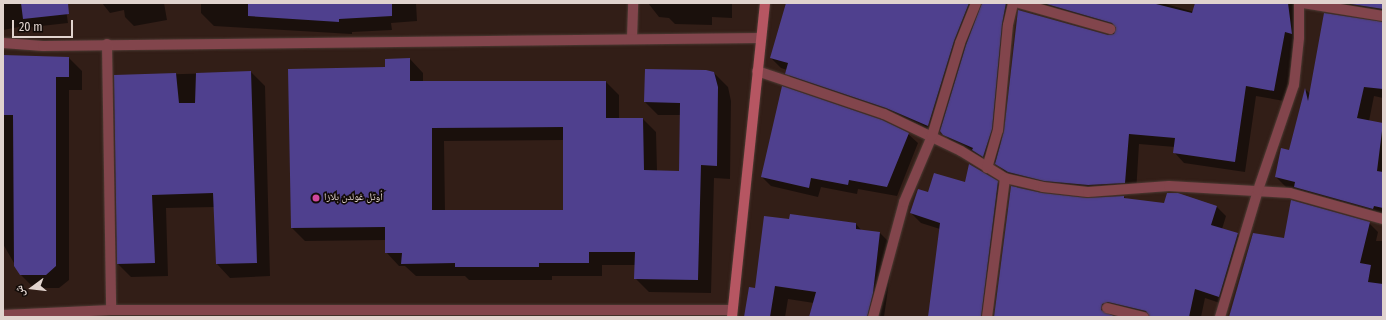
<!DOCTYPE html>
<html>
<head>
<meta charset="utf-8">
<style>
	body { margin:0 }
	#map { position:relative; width:1386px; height:320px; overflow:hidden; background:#321e17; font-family:"Fira Sans Condensed","Noto Naskh Arabic",sans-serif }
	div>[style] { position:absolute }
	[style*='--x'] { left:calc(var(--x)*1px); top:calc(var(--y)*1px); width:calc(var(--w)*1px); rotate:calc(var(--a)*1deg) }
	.shadow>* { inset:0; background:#0007 }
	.building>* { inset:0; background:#4f408e }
	.roads { filter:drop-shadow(0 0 1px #4e3b34) drop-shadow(0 0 1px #4e3b34) }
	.street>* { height:10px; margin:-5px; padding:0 5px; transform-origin:5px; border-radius:5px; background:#82454c }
	.secondary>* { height:10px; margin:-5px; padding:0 5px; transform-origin:5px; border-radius:5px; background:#b65662 }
	.dots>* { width:11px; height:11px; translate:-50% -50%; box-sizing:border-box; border:2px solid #130b08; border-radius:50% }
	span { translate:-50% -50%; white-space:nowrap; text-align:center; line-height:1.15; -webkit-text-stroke:3.5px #130b08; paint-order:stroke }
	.poi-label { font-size:10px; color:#e0d3ce }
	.left { translate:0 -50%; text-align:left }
	.frame { position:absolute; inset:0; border:4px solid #e0d3ce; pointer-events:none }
	.north { position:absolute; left:12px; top:268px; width:40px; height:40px; -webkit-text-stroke:3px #130b08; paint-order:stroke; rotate:255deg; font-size:11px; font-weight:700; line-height:16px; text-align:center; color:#e0d3ce }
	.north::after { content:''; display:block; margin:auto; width:14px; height:18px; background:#e0d3ce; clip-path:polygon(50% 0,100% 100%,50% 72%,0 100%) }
	.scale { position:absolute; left:12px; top:20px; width:61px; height:18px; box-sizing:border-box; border:2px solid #e0d3ce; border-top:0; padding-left:5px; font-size:12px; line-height:14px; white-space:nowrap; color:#e0d3ce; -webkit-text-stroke:3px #130b08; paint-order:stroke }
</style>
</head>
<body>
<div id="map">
	<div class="shadow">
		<i style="clip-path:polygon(3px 3px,65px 3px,68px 23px,32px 27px,30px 25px,3px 30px)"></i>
		<i style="clip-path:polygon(102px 3px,164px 3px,167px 20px,134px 26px,125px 17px,124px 10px,110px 13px)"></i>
		<i style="clip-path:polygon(201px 3px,416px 3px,417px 21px,391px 23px,392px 30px,352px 32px,352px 34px,214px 26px,201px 13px)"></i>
		<i style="clip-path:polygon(648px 3px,732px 3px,732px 18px,712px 17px,712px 25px,675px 24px,669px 18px,659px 17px)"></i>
		<i style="clip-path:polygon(789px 3px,1006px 3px,1016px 13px,1011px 35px,1001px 143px,1108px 36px,1117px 31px,1044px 10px,1037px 3px,1162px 3px,1223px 20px,1209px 3px,1295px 3px,1296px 42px,1284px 101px,1256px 96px,1245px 172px,1184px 163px,1174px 152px,1175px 147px,1139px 144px,1136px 193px,1099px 196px,1007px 174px,995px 162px,993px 166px,979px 156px,954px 145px,940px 129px,938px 136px,797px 84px,787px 73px,787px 70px,781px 68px,771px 58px)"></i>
		<i style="clip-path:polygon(1324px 3px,1383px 3px,1383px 18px)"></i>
		<i style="clip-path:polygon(1383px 23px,1383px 98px,1374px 96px,1369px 121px,1383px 124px,1383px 219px,1305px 197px,1298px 190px,1286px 187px,1276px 177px,1290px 151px,1306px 90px,1310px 94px)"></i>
		<i style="clip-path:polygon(3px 56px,69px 58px,82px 71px,82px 90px,69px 90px,69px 280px,59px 288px,34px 288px,21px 275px,3px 244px,3px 286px)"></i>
		<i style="clip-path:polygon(evenodd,410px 59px,423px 73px,423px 82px,606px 82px,619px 95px,619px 119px,643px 119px,656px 132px,657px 171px,680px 172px,681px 115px,658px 115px,645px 102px,714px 73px,728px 87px,731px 101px,730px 179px,714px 178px,711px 293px,649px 292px,635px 278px,636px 265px,602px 265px,602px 276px,552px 276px,552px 280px,469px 280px,465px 276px,416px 276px,405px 266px,399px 266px,386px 252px,386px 240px,305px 241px,292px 228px,386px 68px,410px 59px,564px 140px,564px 211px,445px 211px,444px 141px,564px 140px)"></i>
		<i style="clip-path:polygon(251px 72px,265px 86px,270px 276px,230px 278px,217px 264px,215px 207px,166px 208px,168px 276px,131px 277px,118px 264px,115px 76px)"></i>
		<i style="clip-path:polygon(908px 134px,918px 143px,897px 196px,858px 189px,857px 194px,821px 187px,818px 197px,771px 186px,762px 177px)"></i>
		<i style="clip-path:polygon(997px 182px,1007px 192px,991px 317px,929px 317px,940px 229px,921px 223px,911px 213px,928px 194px,966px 183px)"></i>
		<i style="clip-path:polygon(1042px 194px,1087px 199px,1124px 197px,1127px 199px,1165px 204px,1217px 207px,1226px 216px,1222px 229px,1238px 234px,1247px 244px,1229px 306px,1205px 298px,1201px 317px,1144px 317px,1119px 311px,1110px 316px,1112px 317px,995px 317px)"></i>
		<i style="clip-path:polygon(790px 220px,856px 224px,862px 231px,880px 233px,894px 247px,884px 317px,810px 317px,814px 303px,788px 299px,785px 317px,746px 317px,756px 289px)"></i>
		<i style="clip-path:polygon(1369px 223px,1378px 232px,1376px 241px,1383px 241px,1383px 317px,1230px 317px,1253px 234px,1284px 239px)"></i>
	</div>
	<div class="building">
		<i style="clip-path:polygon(21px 3px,68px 3px,69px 14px,23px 19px)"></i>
		<i style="clip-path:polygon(248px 3px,392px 3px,392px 16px,339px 19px,339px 22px,248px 16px)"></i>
		<i style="clip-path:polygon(786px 3px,969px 3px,954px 41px,928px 126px,886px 108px,785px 74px,788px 63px,770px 58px)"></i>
		<i style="clip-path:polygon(982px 3px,1006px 3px,1002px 24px,992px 129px,983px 157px,972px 150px,973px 148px,943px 135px,940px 131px,966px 45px)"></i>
		<i style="clip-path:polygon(1043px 3px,1152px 3px,1192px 13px,1195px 3px,1288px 3px,1292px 34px,1285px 32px,1274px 91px,1246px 86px,1235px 162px,1173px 153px,1175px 138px,1129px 134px,1125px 183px,1088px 185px,1044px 181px,1008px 172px,995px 164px,1004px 131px,1018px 10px,1108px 35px,1114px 34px,1116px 28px,1112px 23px)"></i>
		<i style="clip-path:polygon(1344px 3px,1383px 3px,1383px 9px)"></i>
		<i style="clip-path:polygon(1324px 13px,1383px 22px,1383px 89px,1364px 87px,1357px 118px,1383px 123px,1377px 171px,1383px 172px,1383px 208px,1374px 206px,1373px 209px,1294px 187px,1295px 182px,1275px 177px,1281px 148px,1289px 150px,1305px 88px,1308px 101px)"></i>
		<i style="clip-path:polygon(3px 55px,69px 57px,69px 77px,56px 77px,56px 266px,46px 275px,20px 275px,14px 266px,13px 115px,3px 115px)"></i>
		<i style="clip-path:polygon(evenodd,410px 58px,410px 81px,606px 81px,606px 118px,643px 118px,644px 170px,679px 171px,680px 103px,644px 102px,645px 69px,706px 70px,714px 72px,718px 87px,717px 166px,701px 165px,698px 280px,634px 279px,635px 252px,589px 252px,589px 263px,539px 263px,539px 267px,455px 267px,455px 263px,401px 264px,402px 253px,385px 253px,385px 227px,291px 228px,288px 69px,385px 67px,385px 59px,410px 58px,563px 127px,563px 210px,432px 210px,432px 128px,563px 127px)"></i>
		<i style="clip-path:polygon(251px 71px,257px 263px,216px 264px,213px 193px,152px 195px,155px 263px,117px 264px,114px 75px,176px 73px,179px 103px,195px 103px,196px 73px)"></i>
		<i style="clip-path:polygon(782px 86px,882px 120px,909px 133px,887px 187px,849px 180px,848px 185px,811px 178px,809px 188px,761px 177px)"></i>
		<i style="clip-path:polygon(969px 164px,998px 181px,981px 317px,928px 317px,940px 223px,910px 213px,918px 189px,928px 192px,934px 173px,965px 182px)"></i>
		<i style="clip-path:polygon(1011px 186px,1042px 193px,1087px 198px,1124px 196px,1124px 198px,1164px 203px,1167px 193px,1178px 193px,1217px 206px,1211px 225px,1238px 233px,1219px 297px,1195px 289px,1189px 317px,1150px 317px,1146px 311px,1108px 302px,1102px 304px,1101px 310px,1116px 317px,994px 317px)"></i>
		<i style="clip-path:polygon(1291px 200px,1370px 222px,1360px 263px,1371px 265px,1368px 282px,1383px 284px,1383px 317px,1229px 317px,1253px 233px,1284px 238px)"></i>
		<i style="clip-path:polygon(790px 214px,856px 223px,856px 229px,880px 232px,873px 293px,867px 317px,809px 317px,816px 292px,775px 286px,770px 317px,744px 317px,749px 287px,755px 288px,764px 216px,789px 219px)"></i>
	</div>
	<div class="roads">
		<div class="street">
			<i style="--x:1019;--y:3;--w:95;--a:15.9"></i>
			<i style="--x:1303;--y:3;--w:81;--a:9.2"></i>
			<i style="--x:632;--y:38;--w:35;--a:-88"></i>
			<i style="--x:3;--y:43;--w:40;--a:4.3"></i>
			<i style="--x:43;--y:46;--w:718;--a:-0.64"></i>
			<i style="--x:107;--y:44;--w:266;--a:89.1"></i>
			<i style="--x:757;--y:71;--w:134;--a:18.7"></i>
			<i style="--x:884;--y:114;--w:85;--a:25.7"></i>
			<i style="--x:961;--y:151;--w:52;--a:31.5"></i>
			<i style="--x:1005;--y:178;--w:39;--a:13"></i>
			<i style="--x:1043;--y:187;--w:45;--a:6.3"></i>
			<i style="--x:1088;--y:192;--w:81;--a:-4.2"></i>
			<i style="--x:1169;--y:186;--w:121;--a:3.3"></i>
			<i style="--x:1290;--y:193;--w:97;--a:15.6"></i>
			<i style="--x:987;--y:168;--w:40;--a:-74"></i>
			<i style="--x:998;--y:130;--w:105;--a:-84.6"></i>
			<i style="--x:1008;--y:25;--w:23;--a:-77"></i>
			<i style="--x:1107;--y:308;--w:38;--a:14"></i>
			<i style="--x:3;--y:315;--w:108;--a:-2.7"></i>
			<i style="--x:111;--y:310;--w:621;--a:0"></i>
			<i style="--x:873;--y:317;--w:119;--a:-74.9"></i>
			<i style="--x:904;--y:202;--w:72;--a:-67"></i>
			<i style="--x:932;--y:136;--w:97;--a:-73.2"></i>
			<i style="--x:960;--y:43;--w:43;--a:-68.2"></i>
			<i style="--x:987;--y:317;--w:140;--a:-82.6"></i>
			<i style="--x:1220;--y:317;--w:133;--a:-73.3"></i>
			<i style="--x:1258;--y:190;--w:111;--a:-71.1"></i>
			<i style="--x:1294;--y:85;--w:47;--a:-83.9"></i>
			<i style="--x:1299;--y:38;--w:35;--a:-90"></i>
		</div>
		<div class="secondary">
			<i style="--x:732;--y:317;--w:316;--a:-84"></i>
		</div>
	</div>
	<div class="dots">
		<i style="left:316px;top:198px;background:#d1479c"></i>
	</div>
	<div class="poi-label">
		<span class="left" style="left:324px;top:198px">أوتل غولدن بلازا</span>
	</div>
	<div class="frame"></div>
	<div class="north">ش</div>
	<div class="scale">20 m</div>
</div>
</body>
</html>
